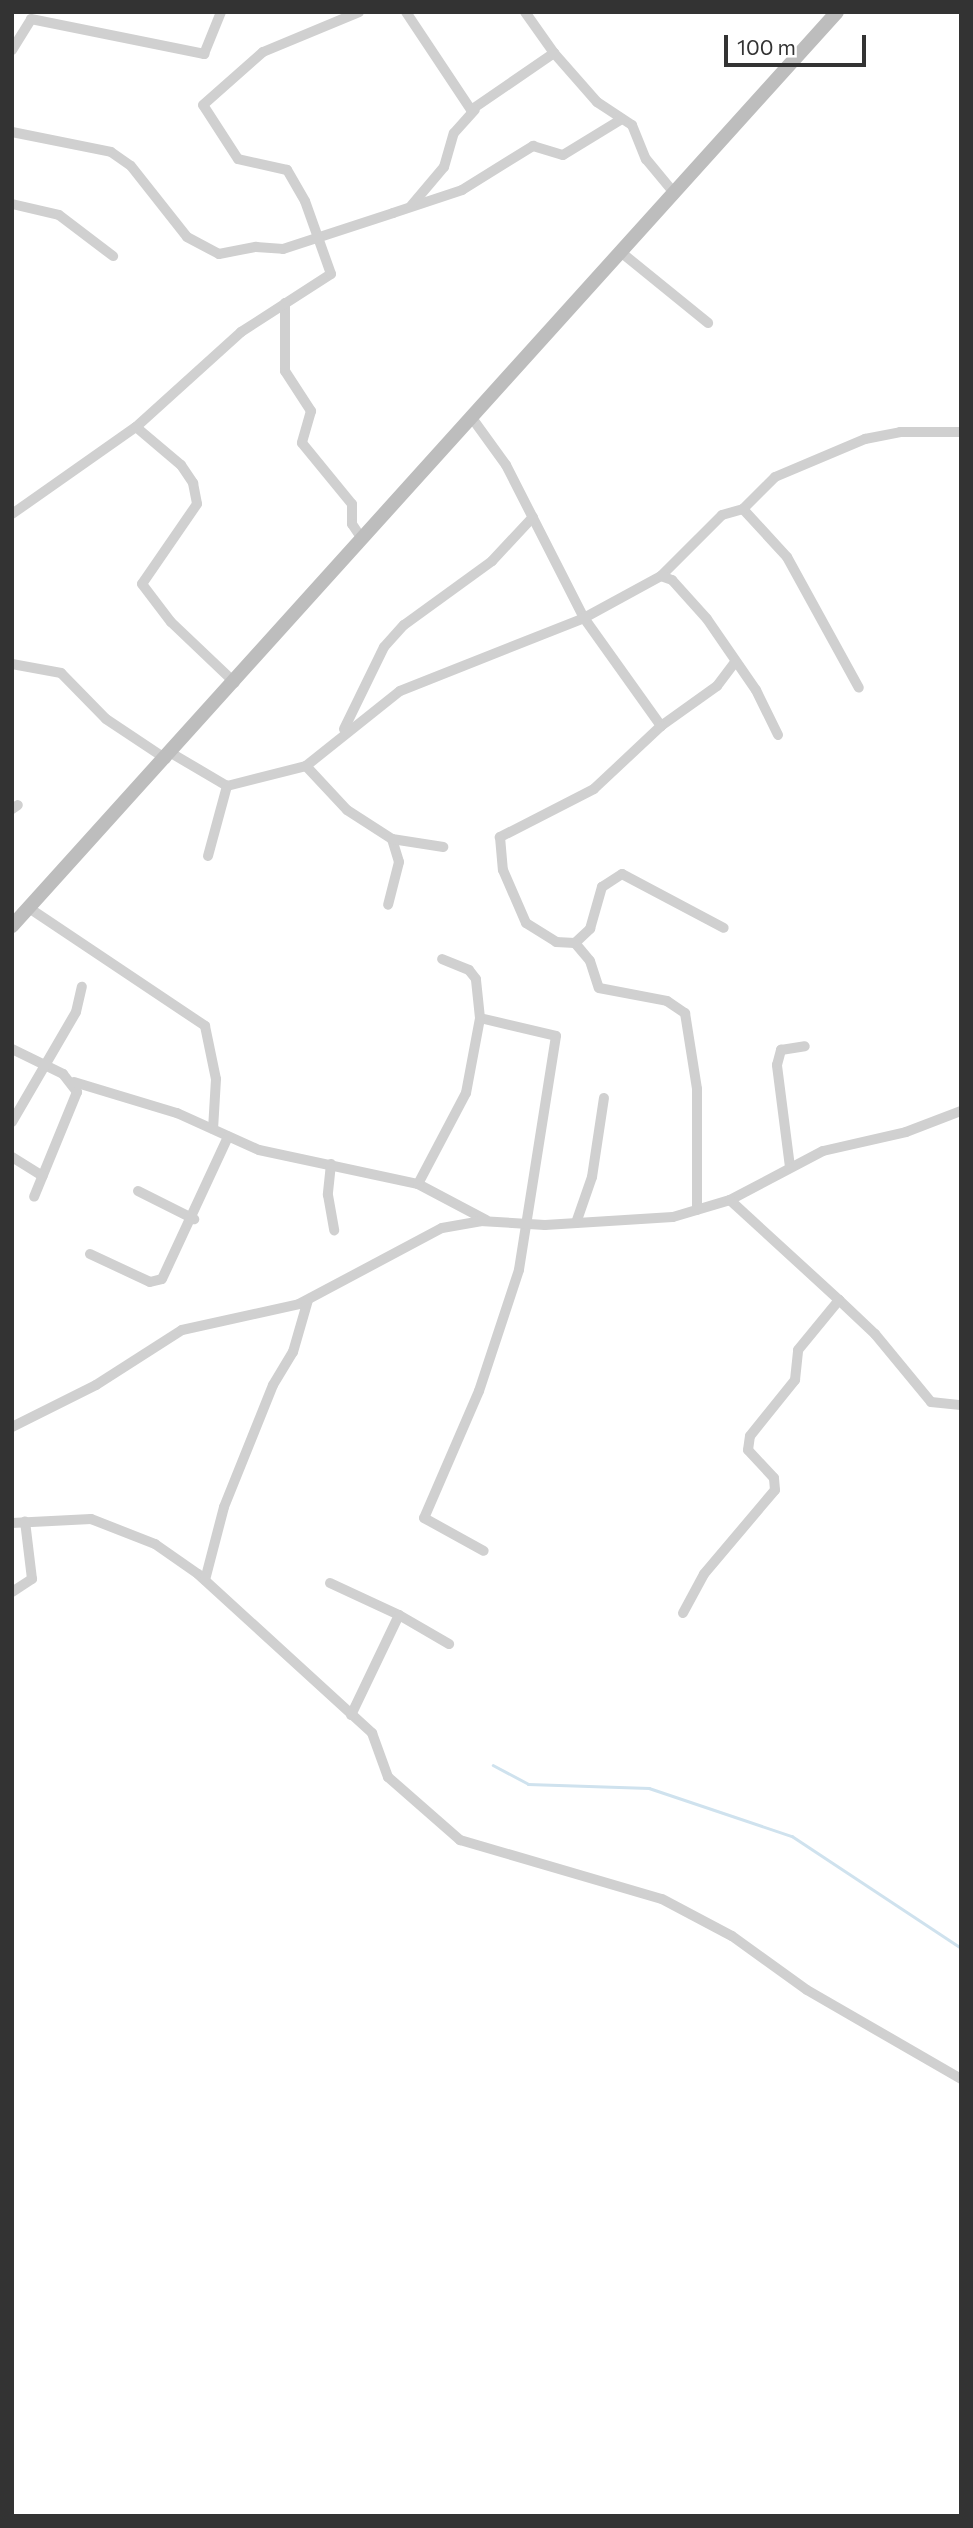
<!DOCTYPE html>
<html>
<head>
<meta charset="utf-8">
<style>
	body { margin:0 }
	#map { position:relative; width:973px; height:2528px; overflow:hidden; background:#fff; font-family:Commissioner,sans-serif }
	div>[style] { position:absolute }
	[style*='--x'] { left:calc(var(--x)*1px); top:calc(var(--y)*1px); width:calc(var(--w)*1px); rotate:calc(var(--a)*1deg) }
	.stream>* { height:2.5px; margin:-1.25px; padding:0 1.25px; transform-origin:1.25px; border-radius:1.25px; background:#cfe2ee }
	.street>* { height:10px; margin:-5px; padding:0 5px; transform-origin:5px; border-radius:5px; background:#d0d0d0 }
	.secondary>* { height:14px; margin:-7px; padding:0 7px; transform-origin:7px; border-radius:7px; background:#bdbdbd }
	span { translate:-50% -50%; white-space:nowrap; text-align:center; line-height:1.15; -webkit-text-stroke:7px #fff; paint-order:stroke }
	.frame { position:absolute; inset:0; border:14px solid #333; pointer-events:none }
	.scale { position:absolute; left:724px; top:35px; width:142px; height:32px; box-sizing:border-box; border:4px solid #333; border-top:0; padding-left:9px; font-size:21px; line-height:24px; white-space:nowrap; color:#333; -webkit-text-stroke:5px #fff; paint-order:stroke }
</style>
</head>
<body>
<div id="map">
	<div class="stream">
		<i style="--x:493;--y:1765;--w:40;--a:28"></i>
		<i style="--x:528;--y:1784;--w:121;--a:1.9"></i>
		<i style="--x:649;--y:1788;--w:151;--a:18.6"></i>
		<i style="--x:792;--y:1836;--w:203;--a:33.5"></i>
	</div>
	<div class="street">
		<i style="--x:406;--y:12;--w:118;--a:56.4"></i>
		<i style="--x:471;--y:110;--w:101;--a:-34.5"></i>
		<i style="--x:554;--y:53;--w:65;--a:48.7"></i>
		<i style="--x:597;--y:102;--w:42;--a:33.3"></i>
		<i style="--x:632;--y:125;--w:37;--a:68"></i>
		<i style="--x:646;--y:159;--w:45;--a:50.4"></i>
		<i style="--x:525;--y:12;--w:50;--a:54.7"></i>
		<i style="--x:12;--y:50;--w:36;--a:-58"></i>
		<i style="--x:31;--y:19;--w:177;--a:11.4"></i>
		<i style="--x:204;--y:54;--w:45;--a:-68"></i>
		<i style="--x:12;--y:132;--w:101;--a:11.4"></i>
		<i style="--x:111;--y:152;--w:24;--a:35"></i>
		<i style="--x:131;--y:166;--w:90;--a:51.7"></i>
		<i style="--x:187;--y:237;--w:36;--a:28"></i>
		<i style="--x:219;--y:254;--w:38;--a:-11"></i>
		<i style="--x:256;--y:247;--w:27;--a:4"></i>
		<i style="--x:283;--y:249;--w:116;--a:-18.1"></i>
		<i style="--x:393;--y:213;--w:73;--a:-18.4"></i>
		<i style="--x:462;--y:190;--w:84;--a:-31.8"></i>
		<i style="--x:533;--y:146;--w:31;--a:17"></i>
		<i style="--x:563;--y:155;--w:69;--a:-31.4"></i>
		<i style="--x:12;--y:204;--w:48;--a:13.2"></i>
		<i style="--x:59;--y:215;--w:68;--a:37.2"></i>
		<i style="--x:411;--y:206;--w:51;--a:-49.8"></i>
		<i style="--x:444;--y:167;--w:35;--a:-74"></i>
		<i style="--x:454;--y:133;--w:31;--a:-48"></i>
		<i style="--x:622;--y:253;--w:111;--a:39.1"></i>
		<i style="--x:285;--y:303;--w:68;--a:90"></i>
		<i style="--x:285;--y:371;--w:48;--a:57"></i>
		<i style="--x:311;--y:411;--w:33;--a:106"></i>
		<i style="--x:302;--y:443;--w:79;--a:50.7"></i>
		<i style="--x:352;--y:504;--w:20;--a:90"></i>
		<i style="--x:352;--y:524;--w:18;--a:56"></i>
		<i style="--x:472;--y:418;--w:58;--a:54.1"></i>
		<i style="--x:506;--y:465;--w:172;--a:63"></i>
		<i style="--x:584;--y:618;--w:88;--a:-28.6"></i>
		<i style="--x:661;--y:576;--w:86;--a:-45"></i>
		<i style="--x:722;--y:515;--w:22;--a:-16"></i>
		<i style="--x:743;--y:509;--w:65;--a:47.5"></i>
		<i style="--x:787;--y:557;--w:149;--a:61.2"></i>
		<i style="--x:136;--y:427;--w:59;--a:40.2"></i>
		<i style="--x:181;--y:465;--w:22;--a:56"></i>
		<i style="--x:193;--y:483;--w:21;--a:79"></i>
		<i style="--x:197;--y:504;--w:97;--a:124.5"></i>
		<i style="--x:142;--y:584;--w:48;--a:52.7"></i>
		<i style="--x:171;--y:622;--w:88;--a:43.6"></i>
		<i style="--x:743;--y:509;--w:45;--a:-45"></i>
		<i style="--x:775;--y:477;--w:98;--a:-22.9"></i>
		<i style="--x:865;--y:439;--w:36;--a:-11"></i>
		<i style="--x:900;--y:432;--w:61;--a:0"></i>
		<i style="--x:12;--y:514;--w:151;--a:-35.1"></i>
		<i style="--x:136;--y:427;--w:142;--a:-42.1"></i>
		<i style="--x:241;--y:332;--w:107;--a:-32.8"></i>
		<i style="--x:331;--y:274;--w:77;--a:-109.6"></i>
		<i style="--x:305;--y:201;--w:36;--a:-120"></i>
		<i style="--x:287;--y:170;--w:50;--a:-167.3"></i>
		<i style="--x:238;--y:159;--w:64;--a:-122.9"></i>
		<i style="--x:203;--y:105;--w:80;--a:-41.5"></i>
		<i style="--x:263;--y:52;--w:104;--a:-22.6"></i>
		<i style="--x:661;--y:576;--w:12;--a:20"></i>
		<i style="--x:672;--y:580;--w:52;--a:48.1"></i>
		<i style="--x:707;--y:619;--w:86;--a:55.4"></i>
		<i style="--x:756;--y:690;--w:50;--a:63.9"></i>
		<i style="--x:12;--y:664;--w:50;--a:10.4"></i>
		<i style="--x:61;--y:673;--w:64;--a:45.6"></i>
		<i style="--x:106;--y:719;--w:72;--a:33.7"></i>
		<i style="--x:661;--y:726;--w:69;--a:-35.5"></i>
		<i style="--x:717;--y:686;--w:31;--a:-53"></i>
		<i style="--x:344;--y:729;--w:91;--a:-64"></i>
		<i style="--x:384;--y:647;--w:30;--a:-48"></i>
		<i style="--x:404;--y:625;--w:109;--a:-36"></i>
		<i style="--x:492;--y:561;--w:60;--a:-47"></i>
		<i style="--x:171;--y:753;--w:65;--a:30.5"></i>
		<i style="--x:227;--y:786;--w:81;--a:-14.2"></i>
		<i style="--x:306;--y:766;--w:120;--a:-38.6"></i>
		<i style="--x:400;--y:691;--w:198;--a:-21.6"></i>
		<i style="--x:584;--y:618;--w:133;--a:54.5"></i>
		<i style="--x:661;--y:726;--w:92;--a:136.8"></i>
		<i style="--x:594;--y:789;--w:106;--a:152.9"></i>
		<i style="--x:500;--y:837;--w:33;--a:85"></i>
		<i style="--x:503;--y:870;--w:58;--a:66.5"></i>
		<i style="--x:526;--y:923;--w:36;--a:32"></i>
		<i style="--x:556;--y:942;--w:19;--a:3"></i>
		<i style="--x:575;--y:943;--w:21;--a:-43"></i>
		<i style="--x:590;--y:929;--w:44;--a:-74.1"></i>
		<i style="--x:602;--y:887;--w:24;--a:-33"></i>
		<i style="--x:622;--y:874;--w:115;--a:27.9"></i>
		<i style="--x:306;--y:766;--w:60;--a:47"></i>
		<i style="--x:347;--y:810;--w:54;--a:32.8"></i>
		<i style="--x:392;--y:839;--w:24;--a:73"></i>
		<i style="--x:399;--y:862;--w:44;--a:104.3"></i>
		<i style="--x:12;--y:809;--w:7;--a:-34"></i>
		<i style="--x:392;--y:839;--w:52;--a:8.9"></i>
		<i style="--x:208;--y:856;--w:73;--a:-74.8"></i>
		<i style="--x:29;--y:908;--w:212;--a:33.8"></i>
		<i style="--x:205;--y:1026;--w:54;--a:78.3"></i>
		<i style="--x:216;--y:1079;--w:50;--a:93.4"></i>
		<i style="--x:575;--y:943;--w:23;--a:50"></i>
		<i style="--x:590;--y:961;--w:28;--a:72"></i>
		<i style="--x:599;--y:988;--w:69;--a:10.8"></i>
		<i style="--x:667;--y:1001;--w:22;--a:34"></i>
		<i style="--x:685;--y:1013;--w:77;--a:81"></i>
		<i style="--x:697;--y:1089;--w:121;--a:90"></i>
		<i style="--x:480;--y:1018;--w:78;--a:13.3"></i>
		<i style="--x:556;--y:1036;--w:237;--a:99"></i>
		<i style="--x:519;--y:1270;--w:127;--a:108.3"></i>
		<i style="--x:479;--y:1391;--w:138;--a:113.4"></i>
		<i style="--x:424;--y:1518;--w:68;--a:28.8"></i>
		<i style="--x:12;--y:1049;--w:57;--a:26.1"></i>
		<i style="--x:63;--y:1074;--w:23;--a:52"></i>
		<i style="--x:77;--y:1092;--w:113;--a:112.3"></i>
		<i style="--x:74;--y:1082;--w:108;--a:16.8"></i>
		<i style="--x:177;--y:1113;--w:90;--a:24.3"></i>
		<i style="--x:259;--y:1150;--w:163;--a:12.1"></i>
		<i style="--x:418;--y:1184;--w:77;--a:27.9"></i>
		<i style="--x:12;--y:1122;--w:127;--a:-59.8"></i>
		<i style="--x:76;--y:1012;--w:26;--a:-77"></i>
		<i style="--x:12;--y:1157;--w:36;--a:32"></i>
		<i style="--x:331;--y:1164;--w:31;--a:96"></i>
		<i style="--x:328;--y:1195;--w:36;--a:80"></i>
		<i style="--x:790;--y:1167;--w:103;--a:-97.3"></i>
		<i style="--x:777;--y:1065;--w:16;--a:-75"></i>
		<i style="--x:781;--y:1050;--w:24;--a:-9"></i>
		<i style="--x:418;--y:1184;--w:103;--a:-62.2"></i>
		<i style="--x:466;--y:1093;--w:76;--a:-79.4"></i>
		<i style="--x:480;--y:1018;--w:39;--a:-96"></i>
		<i style="--x:476;--y:979;--w:11;--a:-128"></i>
		<i style="--x:469;--y:970;--w:29;--a:-158"></i>
		<i style="--x:138;--y:1191;--w:63;--a:26.6"></i>
		<i style="--x:576;--y:1223;--w:49;--a:-70.8"></i>
		<i style="--x:592;--y:1177;--w:80;--a:-81.4"></i>
		<i style="--x:90;--y:1254;--w:66;--a:25"></i>
		<i style="--x:150;--y:1282;--w:12;--a:-14"></i>
		<i style="--x:162;--y:1279;--w:157;--a:-65.1"></i>
		<i style="--x:839;--y:1300;--w:50;--a:43.4"></i>
		<i style="--x:875;--y:1334;--w:88;--a:50.5"></i>
		<i style="--x:931;--y:1402;--w:30;--a:6"></i>
		<i style="--x:12;--y:1427;--w:94;--a:-26.6"></i>
		<i style="--x:96;--y:1385;--w:102;--a:-32.6"></i>
		<i style="--x:182;--y:1330;--w:120;--a:-12.5"></i>
		<i style="--x:299;--y:1304;--w:162;--a:-28"></i>
		<i style="--x:442;--y:1228;--w:39;--a:-10"></i>
		<i style="--x:480;--y:1221;--w:65;--a:3.5"></i>
		<i style="--x:545;--y:1225;--w:128;--a:-3.6"></i>
		<i style="--x:673;--y:1217;--w:59;--a:-16.6"></i>
		<i style="--x:730;--y:1200;--w:105;--a:-27.8"></i>
		<i style="--x:823;--y:1151;--w:85;--a:-12.9"></i>
		<i style="--x:906;--y:1132;--w:59;--a:-20.9"></i>
		<i style="--x:12;--y:1523;--w:79;--a:-2.9"></i>
		<i style="--x:91;--y:1519;--w:69;--a:21.3"></i>
		<i style="--x:155;--y:1544;--w:52;--a:34.9"></i>
		<i style="--x:198;--y:1574;--w:236;--a:42.4"></i>
		<i style="--x:372;--y:1733;--w:47;--a:70"></i>
		<i style="--x:388;--y:1777;--w:96;--a:41.2"></i>
		<i style="--x:460;--y:1840;--w:210;--a:16.3"></i>
		<i style="--x:662;--y:1899;--w:79;--a:27.9"></i>
		<i style="--x:732;--y:1936;--w:92;--a:35.8"></i>
		<i style="--x:807;--y:1990;--w:178;--a:30"></i>
		<i style="--x:205;--y:1580;--w:75;--a:-75.4"></i>
		<i style="--x:224;--y:1507;--w:131;--a:-68.1"></i>
		<i style="--x:273;--y:1385;--w:39;--a:-59"></i>
		<i style="--x:293;--y:1352;--w:54;--a:-73.9"></i>
		<i style="--x:330;--y:1583;--w:76;--a:24.9"></i>
		<i style="--x:399;--y:1615;--w:111;--a:115.6"></i>
		<i style="--x:12;--y:1592;--w:24;--a:-33"></i>
		<i style="--x:32;--y:1579;--w:58;--a:-96.9"></i>
		<i style="--x:683;--y:1613;--w:44;--a:-61.7"></i>
		<i style="--x:704;--y:1574;--w:110;--a:-49.8"></i>
		<i style="--x:775;--y:1490;--w:12;--a:-95"></i>
		<i style="--x:774;--y:1478;--w:38;--a:-133"></i>
		<i style="--x:748;--y:1450;--w:14;--a:-82"></i>
		<i style="--x:750;--y:1436;--w:72;--a:-51.2"></i>
		<i style="--x:795;--y:1380;--w:30;--a:-84"></i>
		<i style="--x:798;--y:1350;--w:65;--a:-50.6"></i>
		<i style="--x:839;--y:1300;--w:148;--a:-137.5"></i>
		<i style="--x:399;--y:1615;--w:58;--a:30.1"></i>
	</div>
	<div class="secondary">
		<i style="--x:12;--y:926;--w:1231;--a:-47.93"></i>
	</div>
	<div class="frame"></div>
	<div class="scale">100 m</div>
</div>
</body>
</html>
